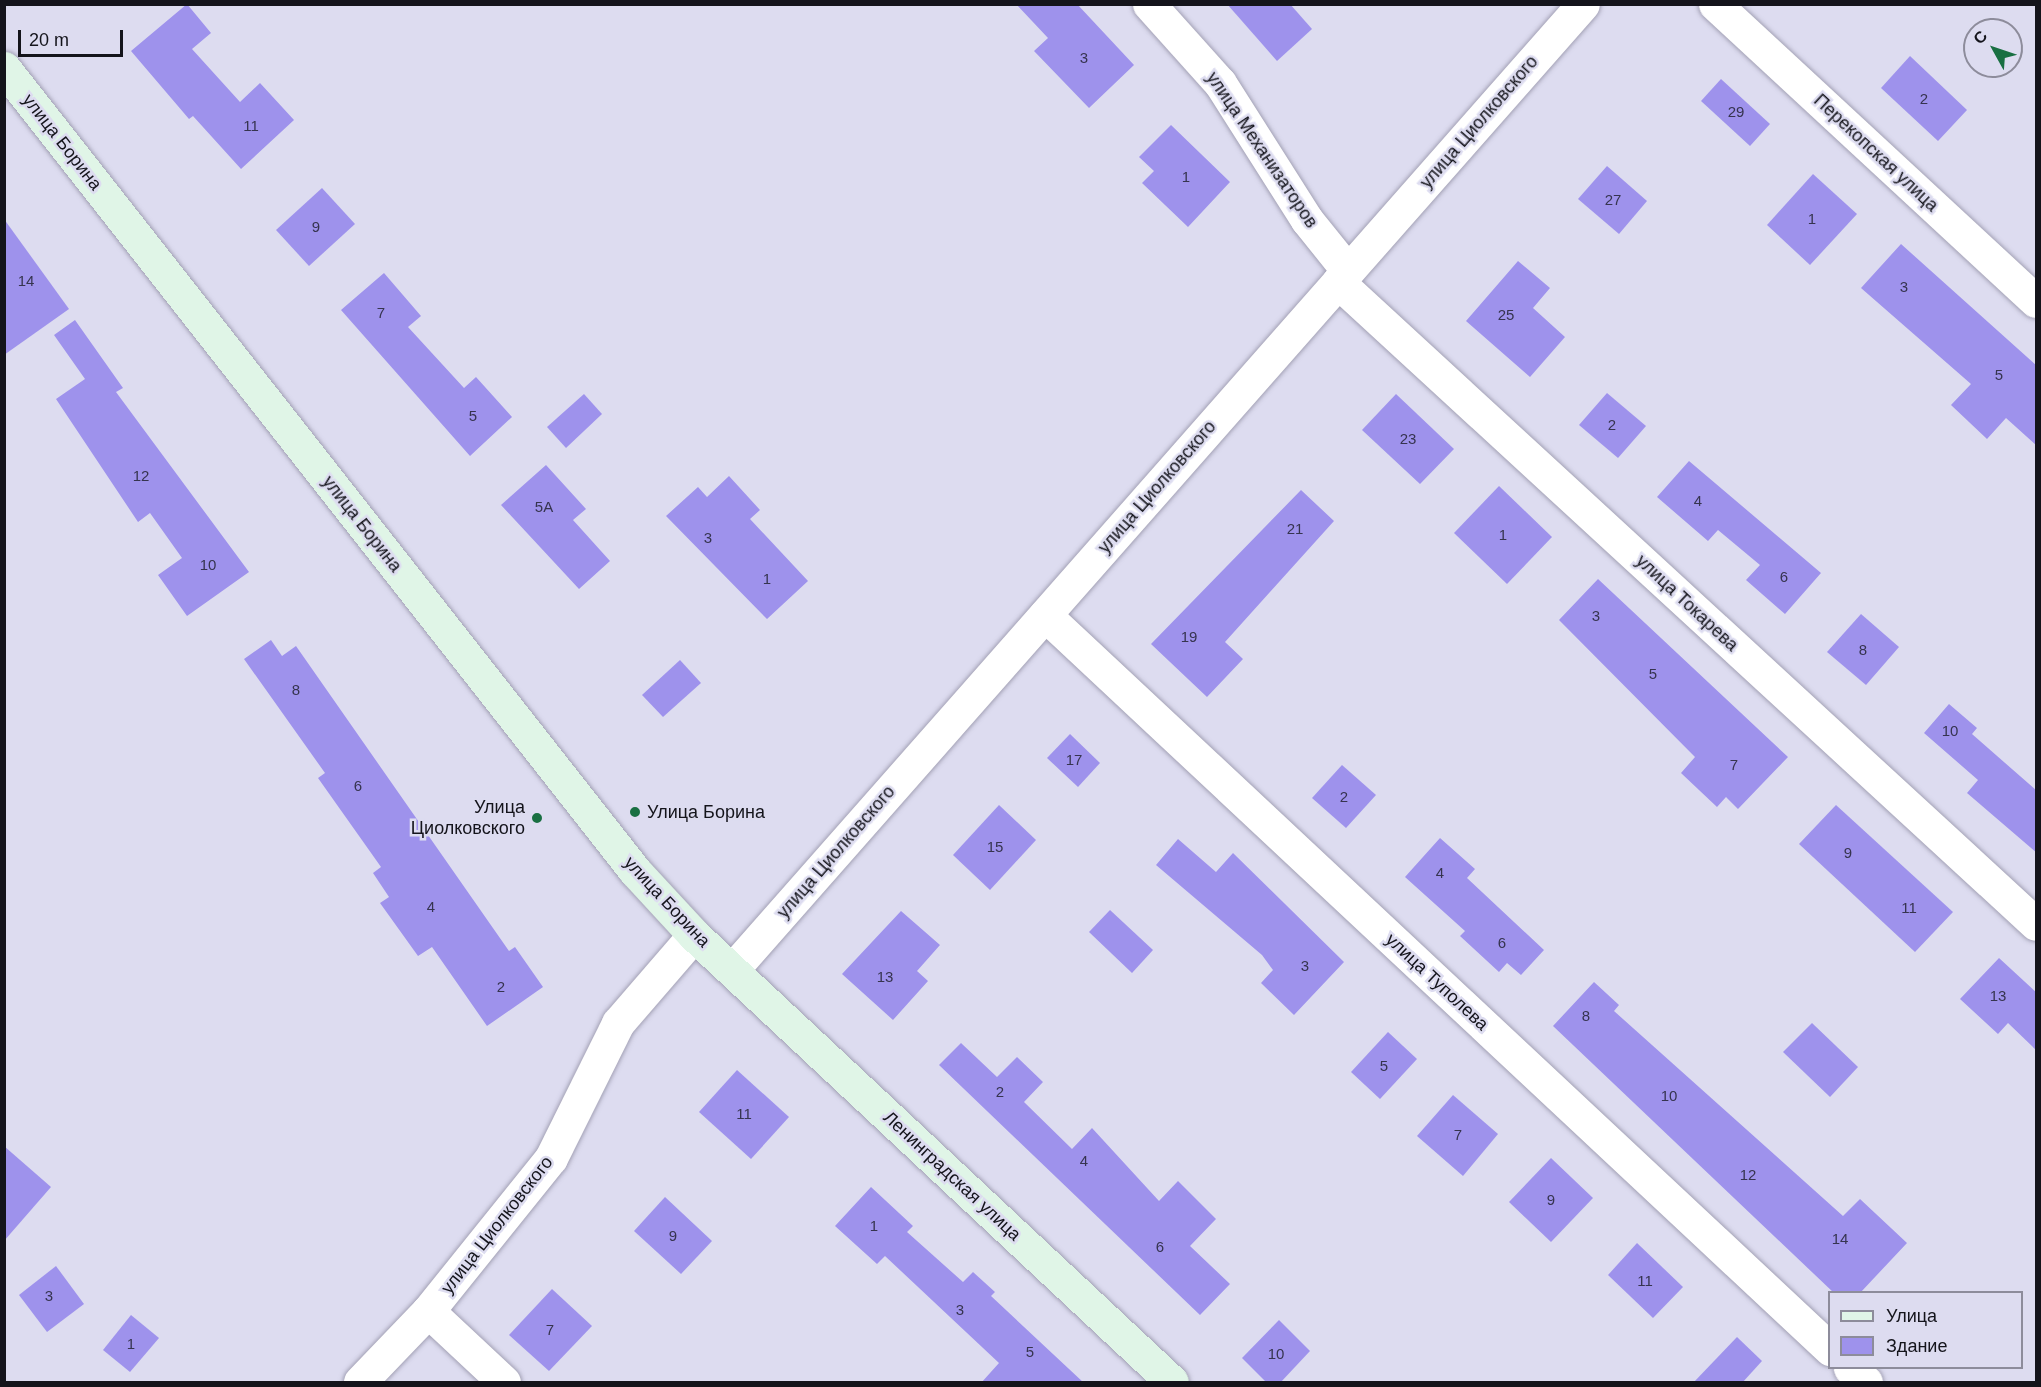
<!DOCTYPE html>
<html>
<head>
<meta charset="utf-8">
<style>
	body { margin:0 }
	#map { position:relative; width:2041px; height:1387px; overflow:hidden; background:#dddcf0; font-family:Arial,sans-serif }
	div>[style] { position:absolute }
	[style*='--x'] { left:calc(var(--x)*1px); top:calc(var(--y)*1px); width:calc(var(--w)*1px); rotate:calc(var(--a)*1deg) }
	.building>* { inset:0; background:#9e92ec }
	.roads { filter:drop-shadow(0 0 2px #a3a1b5) drop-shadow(0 0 2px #a3a1b5) }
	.street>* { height:33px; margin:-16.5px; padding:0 16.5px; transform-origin:16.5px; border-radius:16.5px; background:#fff }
	.secondary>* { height:33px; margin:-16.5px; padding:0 16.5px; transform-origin:16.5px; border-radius:16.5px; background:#e0f5e7 }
	.dots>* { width:16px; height:16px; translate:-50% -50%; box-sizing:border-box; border:3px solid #dddcf0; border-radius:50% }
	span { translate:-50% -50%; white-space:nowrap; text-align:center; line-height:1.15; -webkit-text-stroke:5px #dddcf0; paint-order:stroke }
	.number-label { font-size:15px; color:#36344f }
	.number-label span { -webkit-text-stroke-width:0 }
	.street-label { font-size:18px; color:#14141b }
	.poi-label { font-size:18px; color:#14141b }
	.right { translate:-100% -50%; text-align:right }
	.left { translate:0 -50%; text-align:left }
	.frame { position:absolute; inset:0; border:6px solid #14141b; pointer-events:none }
	.legend { position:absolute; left:1828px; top:1291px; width:195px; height:78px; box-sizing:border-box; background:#dddcf0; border:2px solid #8d8c9b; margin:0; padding:8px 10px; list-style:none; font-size:18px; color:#14141b }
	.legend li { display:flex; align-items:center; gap:12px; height:30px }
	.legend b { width:30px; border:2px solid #8d8c9b }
	.north { position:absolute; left:1963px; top:18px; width:60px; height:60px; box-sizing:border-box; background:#dddcf0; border:2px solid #8d8c9b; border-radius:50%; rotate:310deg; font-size:16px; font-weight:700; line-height:24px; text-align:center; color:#14141b }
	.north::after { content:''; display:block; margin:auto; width:21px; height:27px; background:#196f42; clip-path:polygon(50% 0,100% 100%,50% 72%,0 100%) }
	.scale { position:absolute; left:18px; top:30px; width:105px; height:27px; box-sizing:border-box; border:3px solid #14141b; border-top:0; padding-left:8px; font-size:18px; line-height:21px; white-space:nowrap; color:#14141b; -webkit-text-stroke:4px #dddcf0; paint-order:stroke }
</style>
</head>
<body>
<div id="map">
	<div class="building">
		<i style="clip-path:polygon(187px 4px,211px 33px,192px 49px,240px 102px,260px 83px,294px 120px,241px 169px,193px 116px,189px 119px,131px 51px)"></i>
		<i style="clip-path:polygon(1016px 4px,1077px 4px,1134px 65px,1089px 108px,1034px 51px,1048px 38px)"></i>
		<i style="clip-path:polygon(1227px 4px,1290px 4px,1312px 29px,1277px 61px)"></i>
		<i style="clip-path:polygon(1910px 56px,1967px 110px,1938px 141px,1881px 88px)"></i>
		<i style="clip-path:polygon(1721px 79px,1770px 124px,1750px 146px,1701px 101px)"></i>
		<i style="clip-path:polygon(1171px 125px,1230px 182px,1188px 227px,1142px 183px,1154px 171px,1139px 157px)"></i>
		<i style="clip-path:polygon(1607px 166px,1647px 201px,1619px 234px,1578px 199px)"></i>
		<i style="clip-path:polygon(1813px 174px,1857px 214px,1810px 265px,1767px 225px)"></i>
		<i style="clip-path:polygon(322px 188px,355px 224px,309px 266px,276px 230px)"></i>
		<i style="clip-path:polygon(4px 219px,69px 309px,4px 355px)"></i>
		<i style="clip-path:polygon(1901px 244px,2037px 366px,2037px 446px,2006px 418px,1987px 439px,1951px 405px,1971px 384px,1861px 288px)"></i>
		<i style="clip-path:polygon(1518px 261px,1550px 288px,1533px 308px,1565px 337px,1530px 377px,1466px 321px)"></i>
		<i style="clip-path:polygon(384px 273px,421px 316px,408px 327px,464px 388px,476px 377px,512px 417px,470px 456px,341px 310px)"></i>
		<i style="clip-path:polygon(75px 320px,123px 388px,116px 392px,249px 572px,187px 616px,158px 575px,182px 558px,150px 513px,138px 522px,56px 399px,85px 379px,54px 335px)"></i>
		<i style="clip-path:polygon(1607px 393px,1646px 426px,1618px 458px,1579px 425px)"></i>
		<i style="clip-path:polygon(584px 394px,602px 414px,566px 448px,547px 427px)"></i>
		<i style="clip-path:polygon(1396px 394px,1454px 449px,1420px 484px,1362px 430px)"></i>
		<i style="clip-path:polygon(1689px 461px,1821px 573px,1785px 614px,1746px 580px,1760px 565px,1718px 530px,1708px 541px,1657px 497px)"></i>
		<i style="clip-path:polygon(546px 465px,586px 509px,573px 520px,610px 561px,579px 589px,501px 505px)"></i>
		<i style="clip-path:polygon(729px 476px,760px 510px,750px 519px,808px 581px,767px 619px,666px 516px,698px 487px,707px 497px)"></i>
		<i style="clip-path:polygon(1499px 486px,1552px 537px,1507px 584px,1454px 533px)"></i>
		<i style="clip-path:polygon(1301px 490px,1334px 521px,1225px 642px,1243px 659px,1207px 697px,1151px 644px)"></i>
		<i style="clip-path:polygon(1598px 579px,1788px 757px,1738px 809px,1726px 797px,1717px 807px,1681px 773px,1695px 757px,1559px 620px)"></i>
		<i style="clip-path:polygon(1861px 614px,1899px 647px,1866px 685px,1827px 652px)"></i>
		<i style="clip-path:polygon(271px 640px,282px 656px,296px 646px,509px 951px,515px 947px,543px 987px,487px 1026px,432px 947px,418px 956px,380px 903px,389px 897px,373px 873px,381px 867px,318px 778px,325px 773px,244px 659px)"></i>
		<i style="clip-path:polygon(680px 660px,701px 683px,663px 717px,642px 695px)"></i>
		<i style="clip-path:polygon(1949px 704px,1977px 728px,1972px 734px,2037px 791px,2037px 853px,1967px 793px,1978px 780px,1924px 733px)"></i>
		<i style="clip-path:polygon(1070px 734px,1100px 763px,1078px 787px,1047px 758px)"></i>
		<i style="clip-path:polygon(1342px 765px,1376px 795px,1346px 828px,1312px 798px)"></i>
		<i style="clip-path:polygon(999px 805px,1036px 840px,990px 890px,953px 855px)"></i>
		<i style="clip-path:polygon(1836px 805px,1953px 912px,1915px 952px,1799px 844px)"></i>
		<i style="clip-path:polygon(1440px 838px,1475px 869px,1467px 878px,1544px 950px,1521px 975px,1507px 963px,1499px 972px,1460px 936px,1465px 931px,1405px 877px)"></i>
		<i style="clip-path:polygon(1178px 839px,1216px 872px,1233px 853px,1344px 962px,1294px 1015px,1261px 983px,1273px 970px,1262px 955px,1156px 865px)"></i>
		<i style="clip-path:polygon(1110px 910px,1153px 950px,1132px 973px,1089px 932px)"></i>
		<i style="clip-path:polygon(901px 911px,940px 945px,917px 971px,928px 981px,893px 1020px,842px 974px)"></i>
		<i style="clip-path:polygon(1999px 958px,2037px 993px,2037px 1051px,2008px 1023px,1998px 1034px,1960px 999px)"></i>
		<i style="clip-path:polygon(1594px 982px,1619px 1005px,1614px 1011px,1843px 1216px,1860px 1199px,1907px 1243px,1860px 1293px,1834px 1293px,1553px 1026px)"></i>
		<i style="clip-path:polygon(1812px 1023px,1858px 1067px,1830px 1097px,1783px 1052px)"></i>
		<i style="clip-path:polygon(1388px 1032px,1417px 1059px,1380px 1099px,1351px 1072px)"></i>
		<i style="clip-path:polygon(961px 1043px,997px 1077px,1017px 1057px,1043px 1082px,1024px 1102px,1072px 1149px,1092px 1128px,1159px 1201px,1178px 1181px,1216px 1219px,1190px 1246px,1230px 1284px,1200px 1315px,939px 1065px)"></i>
		<i style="clip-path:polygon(737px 1070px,789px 1117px,751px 1159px,699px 1112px)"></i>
		<i style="clip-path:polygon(1453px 1095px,1498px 1134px,1463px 1176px,1417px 1136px)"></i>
		<i style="clip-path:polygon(4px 1146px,51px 1187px,4px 1241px)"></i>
		<i style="clip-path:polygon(1551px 1158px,1593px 1198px,1551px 1242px,1509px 1202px)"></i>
		<i style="clip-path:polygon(871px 1187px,913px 1226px,907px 1232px,963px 1282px,973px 1272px,995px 1292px,991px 1296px,1084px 1383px,981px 1383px,999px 1363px,885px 1256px,877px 1264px,835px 1226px)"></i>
		<i style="clip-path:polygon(665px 1197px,712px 1241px,681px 1274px,634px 1231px)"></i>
		<i style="clip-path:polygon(1637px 1243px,1683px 1287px,1653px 1318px,1608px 1275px)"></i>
		<i style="clip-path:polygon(56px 1266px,84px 1304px,47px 1332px,19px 1295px)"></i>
		<i style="clip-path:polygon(552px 1289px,592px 1326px,549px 1371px,509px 1335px)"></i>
		<i style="clip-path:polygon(131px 1315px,159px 1338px,130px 1372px,103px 1350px)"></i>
		<i style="clip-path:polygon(1279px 1320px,1310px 1351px,1280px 1383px,1267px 1383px,1242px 1358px)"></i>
		<i style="clip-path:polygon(1737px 1337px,1762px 1361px,1742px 1383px,1693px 1383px)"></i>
	</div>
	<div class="roads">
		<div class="street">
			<i style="--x:1149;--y:4;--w:106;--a:48.1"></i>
			<i style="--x:1220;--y:83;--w:162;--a:57.6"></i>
			<i style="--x:1307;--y:220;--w:65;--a:51.2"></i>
			<i style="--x:1715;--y:4;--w:437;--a:42.8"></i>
			<i style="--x:1338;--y:282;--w:948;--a:42.61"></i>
			<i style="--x:1045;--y:615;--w:1075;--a:43.08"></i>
			<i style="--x:732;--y:970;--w:1287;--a:-48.62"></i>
			<i style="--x:428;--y:1311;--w:104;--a:43.1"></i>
			<i style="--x:1850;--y:1368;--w:21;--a:41"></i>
			<i style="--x:360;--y:1382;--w:98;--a:-46.2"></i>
			<i style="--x:428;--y:1311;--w:196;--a:-51.2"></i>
			<i style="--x:551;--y:1158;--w:151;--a:-63.6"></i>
			<i style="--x:618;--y:1023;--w:116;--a:-49.2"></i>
		</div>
		<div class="secondary">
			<i style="--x:4;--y:68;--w:1021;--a:51.84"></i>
			<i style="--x:635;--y:871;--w:87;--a:47.3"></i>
			<i style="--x:694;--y:935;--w:654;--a:43.08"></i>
		</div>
	</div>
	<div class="dots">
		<i style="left:635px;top:812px;background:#196f42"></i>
		<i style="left:537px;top:818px;background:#196f42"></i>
	</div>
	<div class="number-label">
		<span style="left:1084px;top:58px">3</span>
		<span style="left:1924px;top:99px">2</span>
		<span style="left:1736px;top:112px">29</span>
		<span style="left:251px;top:126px">11</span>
		<span style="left:1186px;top:177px">1</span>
		<span style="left:1613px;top:200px">27</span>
		<span style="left:1812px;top:219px">1</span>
		<span style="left:316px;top:227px">9</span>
		<span style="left:26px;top:281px">14</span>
		<span style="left:1904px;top:287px">3</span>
		<span style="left:381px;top:313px">7</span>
		<span style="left:1506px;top:315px">25</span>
		<span style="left:1999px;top:375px">5</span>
		<span style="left:473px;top:416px">5</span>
		<span style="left:1612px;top:425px">2</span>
		<span style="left:1408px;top:439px">23</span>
		<span style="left:141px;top:476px">12</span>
		<span style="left:1698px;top:501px">4</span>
		<span style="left:544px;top:507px">5А</span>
		<span style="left:1295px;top:529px">21</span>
		<span style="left:1503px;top:535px">1</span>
		<span style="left:708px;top:538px">3</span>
		<span style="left:208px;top:565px">10</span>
		<span style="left:1784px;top:577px">6</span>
		<span style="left:767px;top:579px">1</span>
		<span style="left:1596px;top:616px">3</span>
		<span style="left:1189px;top:637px">19</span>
		<span style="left:1863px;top:650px">8</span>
		<span style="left:1653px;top:674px">5</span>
		<span style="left:296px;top:690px">8</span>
		<span style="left:1950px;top:731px">10</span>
		<span style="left:1074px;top:760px">17</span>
		<span style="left:1734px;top:765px">7</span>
		<span style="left:358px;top:786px">6</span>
		<span style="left:1344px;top:797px">2</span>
		<span style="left:995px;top:847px">15</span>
		<span style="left:1848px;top:853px">9</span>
		<span style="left:1440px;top:873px">4</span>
		<span style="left:431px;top:907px">4</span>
		<span style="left:1909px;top:908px">11</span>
		<span style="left:1502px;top:943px">6</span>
		<span style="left:1305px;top:966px">3</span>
		<span style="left:885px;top:977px">13</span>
		<span style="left:501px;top:987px">2</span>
		<span style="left:1998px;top:996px">13</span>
		<span style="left:1586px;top:1016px">8</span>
		<span style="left:1384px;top:1066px">5</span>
		<span style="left:1000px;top:1092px">2</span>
		<span style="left:1669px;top:1096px">10</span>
		<span style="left:744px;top:1114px">11</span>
		<span style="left:1458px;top:1135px">7</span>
		<span style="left:1084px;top:1161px">4</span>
		<span style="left:1748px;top:1175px">12</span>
		<span style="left:1551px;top:1200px">9</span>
		<span style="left:874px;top:1226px">1</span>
		<span style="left:673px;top:1236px">9</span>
		<span style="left:1840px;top:1239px">14</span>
		<span style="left:1160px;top:1247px">6</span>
		<span style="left:1645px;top:1281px">11</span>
		<span style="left:49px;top:1296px">3</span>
		<span style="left:960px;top:1310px">3</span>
		<span style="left:550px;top:1330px">7</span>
		<span style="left:131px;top:1344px">1</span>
		<span style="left:1030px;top:1352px">5</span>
		<span style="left:1276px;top:1354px">10</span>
	</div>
	<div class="street-label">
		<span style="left:1479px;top:122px;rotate:-49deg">улица Циолковского</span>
		<span style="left:62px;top:142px;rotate:52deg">улица Борина</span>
		<span style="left:1262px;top:150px;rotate:56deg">улица Механизаторов</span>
		<span style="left:1876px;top:153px;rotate:43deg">Перекопская улица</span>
		<span style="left:1157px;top:487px;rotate:-49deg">улица Циолковского</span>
		<span style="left:362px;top:524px;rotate:52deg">улица Борина</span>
		<span style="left:1687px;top:603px;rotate:43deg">улица Токарева</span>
		<span style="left:836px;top:852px;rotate:-49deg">улица Циолковского</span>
		<span style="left:667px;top:902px;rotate:47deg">улица Борина</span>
		<span style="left:1437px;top:982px;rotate:43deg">улица Туполева</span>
		<span style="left:952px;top:1176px;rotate:43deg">Ленинградская улица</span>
		<span style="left:497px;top:1225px;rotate:-52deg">улица Циолковского</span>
	</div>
	<div class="poi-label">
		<span class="right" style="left:525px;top:818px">Улица<br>Циолковского</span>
		<span class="left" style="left:647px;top:812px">Улица Борина</span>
	</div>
	<div class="frame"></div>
	<ul class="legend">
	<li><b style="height:8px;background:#e0f5e7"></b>Улица</li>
	<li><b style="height:16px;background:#9e92ec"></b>Здание</li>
	</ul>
	<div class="north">С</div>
	<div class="scale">20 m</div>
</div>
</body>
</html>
